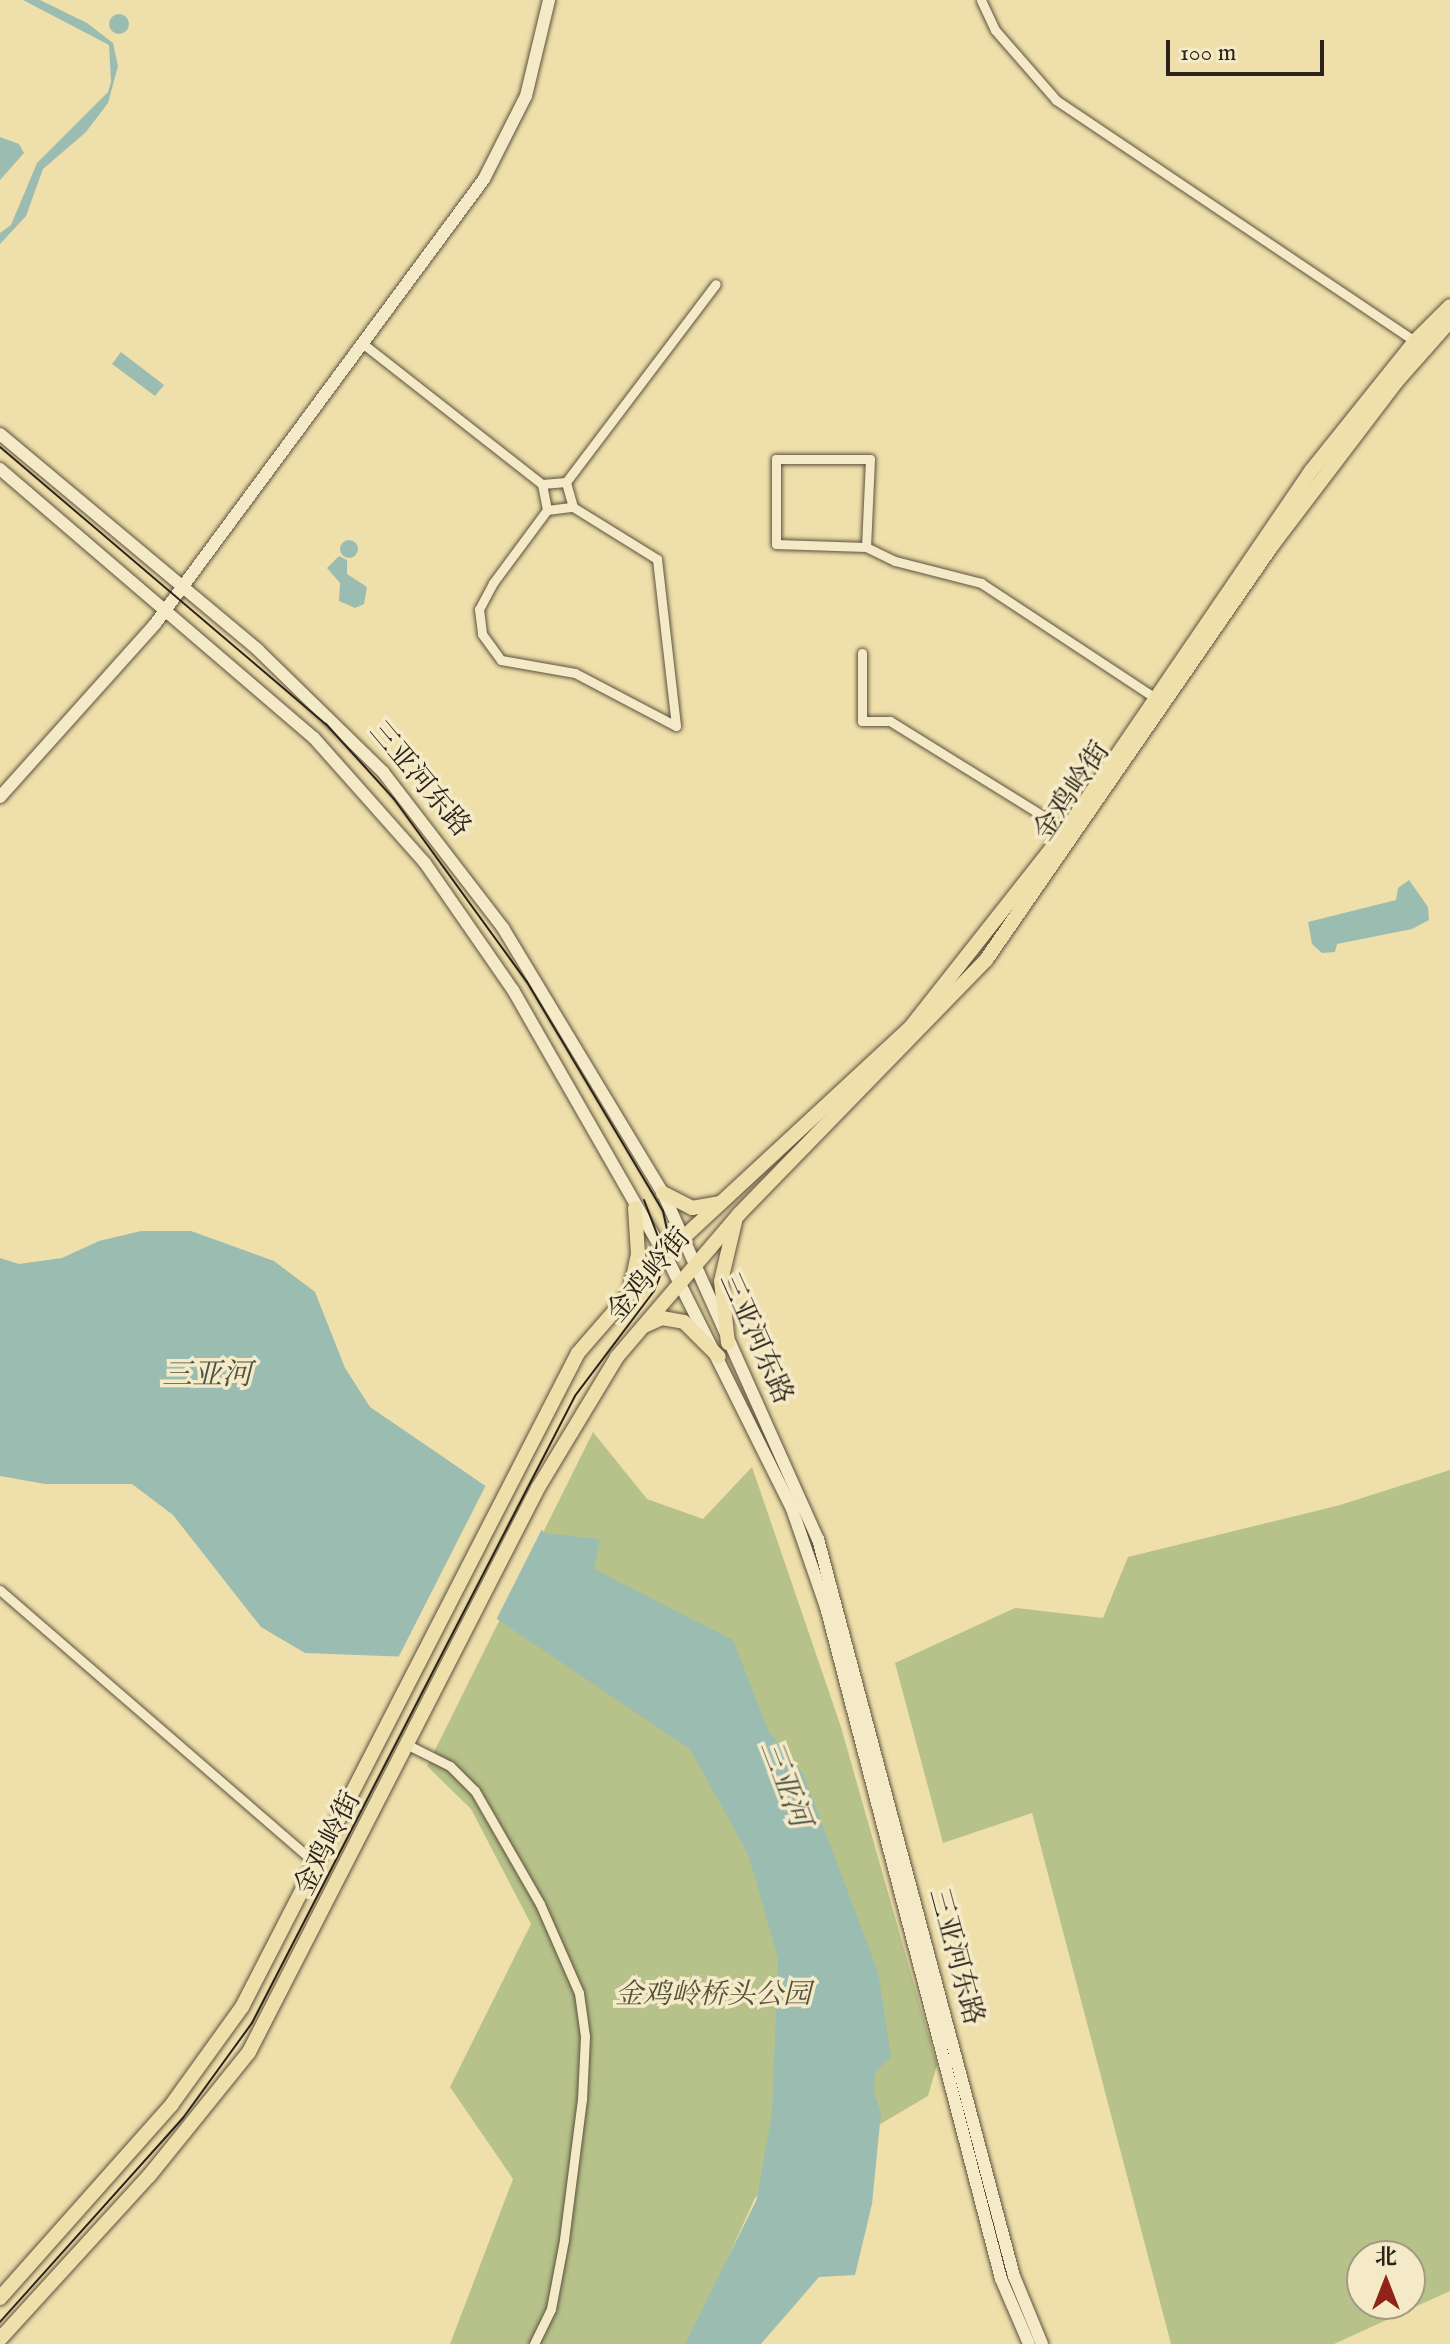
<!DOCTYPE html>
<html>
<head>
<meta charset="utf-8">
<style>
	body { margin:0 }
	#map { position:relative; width:1450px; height:2344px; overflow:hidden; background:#efdfab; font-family:"IM FELL English","Noto Serif SC",serif }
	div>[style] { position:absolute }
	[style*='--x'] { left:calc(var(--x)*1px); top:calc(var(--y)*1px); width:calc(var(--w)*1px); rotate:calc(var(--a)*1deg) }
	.green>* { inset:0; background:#b7c28a }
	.water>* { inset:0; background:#9bbcb0 }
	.round { border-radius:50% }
	.pier>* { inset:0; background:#efdfab }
	.roads { filter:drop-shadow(0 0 2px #5c523e) drop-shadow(0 0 2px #5c523e) }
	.street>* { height:9px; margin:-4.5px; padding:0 4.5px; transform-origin:4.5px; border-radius:4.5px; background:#f5eac8 }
	.secondary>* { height:12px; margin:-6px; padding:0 6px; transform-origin:6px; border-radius:6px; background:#f5eac8 }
	.primary>* { height:14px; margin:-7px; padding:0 7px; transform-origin:7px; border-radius:7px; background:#efdfab }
	.tram>* { height:2px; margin:-1px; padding:0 1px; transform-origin:1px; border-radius:1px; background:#2b2319 }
	span { translate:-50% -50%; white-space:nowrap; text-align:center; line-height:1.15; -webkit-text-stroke:7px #f5eac8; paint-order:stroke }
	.street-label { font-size:28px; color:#2b2319 }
	.park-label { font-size:28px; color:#55533b; font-style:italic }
	.water-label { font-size:30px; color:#4d5146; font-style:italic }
	.north { position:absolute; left:1346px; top:2240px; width:80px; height:80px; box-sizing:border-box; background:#f5eac8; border:2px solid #a49a82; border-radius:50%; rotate:0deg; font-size:22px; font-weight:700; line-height:32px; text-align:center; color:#2b2319 }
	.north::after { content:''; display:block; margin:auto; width:28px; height:36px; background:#8f2418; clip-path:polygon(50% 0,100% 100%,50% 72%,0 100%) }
	.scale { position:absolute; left:1166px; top:40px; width:158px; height:36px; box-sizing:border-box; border:4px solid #2b2319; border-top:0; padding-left:10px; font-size:24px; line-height:28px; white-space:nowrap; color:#2b2319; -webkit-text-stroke:6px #f5eac8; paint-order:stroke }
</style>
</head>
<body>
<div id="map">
	<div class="green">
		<i style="clip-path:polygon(593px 1432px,647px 1499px,703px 1519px,752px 1467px,841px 1727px,937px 2065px,928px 2096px,755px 2198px,689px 2344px,450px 2344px,513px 2179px,450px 2087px,531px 1924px,471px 1809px,427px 1766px)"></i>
		<i style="clip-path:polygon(evenodd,1450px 1470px,1450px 2291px,1334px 2344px,1171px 2344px,1032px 1813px,943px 1843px,895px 1663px,1015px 1608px,1103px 1618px,1128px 1557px,1340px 1505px,1450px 1470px,1410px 2256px,1410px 2304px,1362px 2304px,1362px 2256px,1410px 2256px)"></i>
	</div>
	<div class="water">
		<i style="clip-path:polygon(23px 0,40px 0,87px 23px,113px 43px,118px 66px,108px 103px,86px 132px,43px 169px,26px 216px,0 244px,0 233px,11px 225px,37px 163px,108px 92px,111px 82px,109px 45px)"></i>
		<i class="round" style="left:109px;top:14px;width:20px;height:20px"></i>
		<i style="clip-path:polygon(0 137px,19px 144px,24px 153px,0 180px)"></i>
		<i style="clip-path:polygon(121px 352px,164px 385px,155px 396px,112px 364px)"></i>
		<i class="round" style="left:340px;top:540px;width:18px;height:18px"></i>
		<i style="clip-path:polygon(339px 556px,347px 560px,347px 574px,367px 587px,364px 604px,355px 608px,339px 601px,340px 583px,327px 568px)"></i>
		<i style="clip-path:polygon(1409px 880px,1428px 907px,1429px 920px,1412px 929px,1337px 944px,1335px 952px,1322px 953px,1312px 944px,1308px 922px,1396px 900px,1398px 888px)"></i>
		<i style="clip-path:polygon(141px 1231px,191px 1231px,274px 1261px,315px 1292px,345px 1368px,370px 1407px,538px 1522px,544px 1533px,600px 1539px,594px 1569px,733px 1640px,769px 1732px,803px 1773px,878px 1972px,891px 2057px,876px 2071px,873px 2089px,881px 2113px,872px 2204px,855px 2275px,819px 2277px,761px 2344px,685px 2344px,757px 2199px,772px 2112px,778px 1959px,749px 1856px,690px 1749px,494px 1617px,437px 1658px,305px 1653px,261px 1627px,173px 1515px,132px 1484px,45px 1484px,0 1476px,0 1258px,19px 1264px,62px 1258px,99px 1241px)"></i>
	</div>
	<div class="pier">
		<i style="clip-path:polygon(487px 1483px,544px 1525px,495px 1622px,439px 1662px,397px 1660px)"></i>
	</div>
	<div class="roads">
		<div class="street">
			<i style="--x:981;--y:0;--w:33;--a:65"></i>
			<i style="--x:995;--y:30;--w:93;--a:48.9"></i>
			<i style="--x:1056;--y:100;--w:432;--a:33.9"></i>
			<i style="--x:362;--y:343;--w:229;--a:38.1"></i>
			<i style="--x:542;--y:484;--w:24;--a:-5"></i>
			<i style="--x:566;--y:482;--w:248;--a:-52.9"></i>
			<i style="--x:542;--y:484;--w:26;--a:79"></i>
			<i style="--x:547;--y:510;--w:91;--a:126.5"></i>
			<i style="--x:493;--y:583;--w:30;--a:118"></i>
			<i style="--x:479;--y:609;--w:25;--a:83"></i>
			<i style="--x:482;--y:634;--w:32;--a:54"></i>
			<i style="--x:501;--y:660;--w:75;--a:10"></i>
			<i style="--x:575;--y:673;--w:114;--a:27.7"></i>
			<i style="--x:573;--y:507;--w:99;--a:31.8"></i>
			<i style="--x:657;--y:559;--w:168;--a:83.5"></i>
			<i style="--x:547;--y:510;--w:26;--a:-7"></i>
			<i style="--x:573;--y:507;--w:26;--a:-106"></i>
			<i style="--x:866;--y:547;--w:88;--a:-87.4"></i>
			<i style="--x:870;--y:459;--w:94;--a:180"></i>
			<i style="--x:776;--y:459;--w:85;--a:90"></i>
			<i style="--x:776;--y:544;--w:90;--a:1.9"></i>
			<i style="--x:866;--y:547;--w:32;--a:26"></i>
			<i style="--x:895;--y:561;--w:89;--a:14.3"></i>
			<i style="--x:981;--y:583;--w:207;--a:33.4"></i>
			<i style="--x:862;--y:653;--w:68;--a:90"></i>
			<i style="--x:862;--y:721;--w:28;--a:0"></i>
			<i style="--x:890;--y:721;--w:207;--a:31.8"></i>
			<i style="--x:0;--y:1590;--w:420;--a:40.9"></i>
			<i style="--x:408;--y:1745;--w:47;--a:26.6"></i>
			<i style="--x:450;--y:1766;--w:35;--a:45"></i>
			<i style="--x:475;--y:1791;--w:130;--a:60.1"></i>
			<i style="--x:540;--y:1904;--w:97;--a:66.3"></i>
			<i style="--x:579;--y:1993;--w:43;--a:82.1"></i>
			<i style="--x:585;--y:2036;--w:63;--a:92.7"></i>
			<i style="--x:582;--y:2099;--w:142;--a:97.3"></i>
			<i style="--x:564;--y:2240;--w:70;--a:100.7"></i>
			<i style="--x:551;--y:2309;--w:39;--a:116"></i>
		</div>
		<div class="secondary">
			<i style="--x:0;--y:434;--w:336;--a:39.9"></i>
			<i style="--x:258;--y:650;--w:175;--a:44.3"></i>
			<i style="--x:383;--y:772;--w:197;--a:52.4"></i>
			<i style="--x:503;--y:928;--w:310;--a:58.9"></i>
			<i style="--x:663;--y:1193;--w:379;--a:65.9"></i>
			<i style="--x:818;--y:1539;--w:763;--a:75.11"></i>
			<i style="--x:1014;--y:2276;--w:74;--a:67.6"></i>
			<i style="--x:0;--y:469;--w:413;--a:40.6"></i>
			<i style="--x:314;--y:738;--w:167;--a:48.4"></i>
			<i style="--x:425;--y:863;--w:155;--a:55.3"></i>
			<i style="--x:513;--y:990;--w:314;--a:60.2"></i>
			<i style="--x:669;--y:1262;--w:276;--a:63.5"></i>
			<i style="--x:792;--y:1509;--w:104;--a:70.9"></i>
			<i style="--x:826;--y:1607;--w:694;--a:75.4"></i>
			<i style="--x:1001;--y:2279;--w:71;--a:66.7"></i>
			<i style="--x:0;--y:797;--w:232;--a:-48.1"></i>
			<i style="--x:155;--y:624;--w:553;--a:-53.52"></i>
			<i style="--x:484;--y:179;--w:93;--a:-63.2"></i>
			<i style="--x:526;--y:96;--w:99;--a:-76.5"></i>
		</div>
		<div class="primary">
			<i style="--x:663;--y:1193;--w:33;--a:27"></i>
			<i style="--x:692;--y:1208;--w:29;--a:-10"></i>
			<i style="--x:631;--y:1287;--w:34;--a:-78"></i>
			<i style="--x:638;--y:1254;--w:46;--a:-93.7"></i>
			<i style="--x:644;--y:1326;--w:20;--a:-24"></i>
			<i style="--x:662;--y:1318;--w:22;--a:10"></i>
			<i style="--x:684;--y:1322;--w:49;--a:45"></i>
			<i style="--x:728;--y:1343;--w:62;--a:-96.4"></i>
			<i style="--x:721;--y:1281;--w:61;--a:-76.7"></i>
			<i style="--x:0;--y:2298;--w:259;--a:-48.4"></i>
			<i style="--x:172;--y:2104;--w:120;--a:-54.2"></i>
			<i style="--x:242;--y:2007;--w:735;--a:-62.81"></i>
			<i style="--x:578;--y:1353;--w:121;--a:-49"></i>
			<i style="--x:657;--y:1262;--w:343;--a:-42.8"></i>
			<i style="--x:909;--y:1029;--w:253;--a:-51.7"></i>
			<i style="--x:1066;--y:830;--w:435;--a:-55.7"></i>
			<i style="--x:1311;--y:471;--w:166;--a:-51.3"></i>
			<i style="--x:1415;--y:341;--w:49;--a:-45"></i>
			<i style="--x:0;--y:2339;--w:221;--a:-47.6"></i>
			<i style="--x:149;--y:2176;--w:159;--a:-51.1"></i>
			<i style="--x:249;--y:2052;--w:634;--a:-62.87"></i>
			<i style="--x:538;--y:1488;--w:153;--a:-58.9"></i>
			<i style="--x:617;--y:1357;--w:188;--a:-49.5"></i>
			<i style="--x:739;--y:1214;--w:354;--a:-45.8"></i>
			<i style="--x:986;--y:960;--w:502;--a:-55.39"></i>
			<i style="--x:1271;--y:547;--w:208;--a:-52.8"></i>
			<i style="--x:1397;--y:381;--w:80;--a:-48.5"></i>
		</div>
	</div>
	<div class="tram">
		<i style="--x:0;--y:447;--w:428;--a:40.4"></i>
		<i style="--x:326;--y:724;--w:101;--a:47.8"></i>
		<i style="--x:394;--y:799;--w:226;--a:54"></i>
		<i style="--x:527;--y:982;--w:266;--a:59.3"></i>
		<i style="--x:663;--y:1211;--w:39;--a:78"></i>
		<i style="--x:671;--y:1249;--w:45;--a:112"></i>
		<i style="--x:654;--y:1291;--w:131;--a:127"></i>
		<i style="--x:575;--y:1396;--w:705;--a:117.26"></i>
		<i style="--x:252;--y:2023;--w:117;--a:126"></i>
		<i style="--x:183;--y:2118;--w:274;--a:131.9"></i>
		<i style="--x:644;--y:1200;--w:40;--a:69"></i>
		<i style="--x:658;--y:1237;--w:39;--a:99"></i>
	</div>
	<div class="street-label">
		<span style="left:419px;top:780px;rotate:50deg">三亚河东路</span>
		<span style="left:1073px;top:792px;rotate:-56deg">金鸡岭街</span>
		<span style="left:650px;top:1276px;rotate:-50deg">金鸡岭街</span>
		<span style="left:755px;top:1339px;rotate:66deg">三亚河东路</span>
		<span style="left:329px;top:1844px;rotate:-63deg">金鸡岭街</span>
		<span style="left:955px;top:1957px;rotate:75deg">三亚河东路</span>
	</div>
	<div class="park-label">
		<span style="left:713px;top:1996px">金鸡岭桥头公园</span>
	</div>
	<div class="water-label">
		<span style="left:207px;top:1376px">三亚河</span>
		<span style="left:784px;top:1784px;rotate:69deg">三亚河</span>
	</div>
	<div class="north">北</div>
	<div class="scale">100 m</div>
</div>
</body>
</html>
